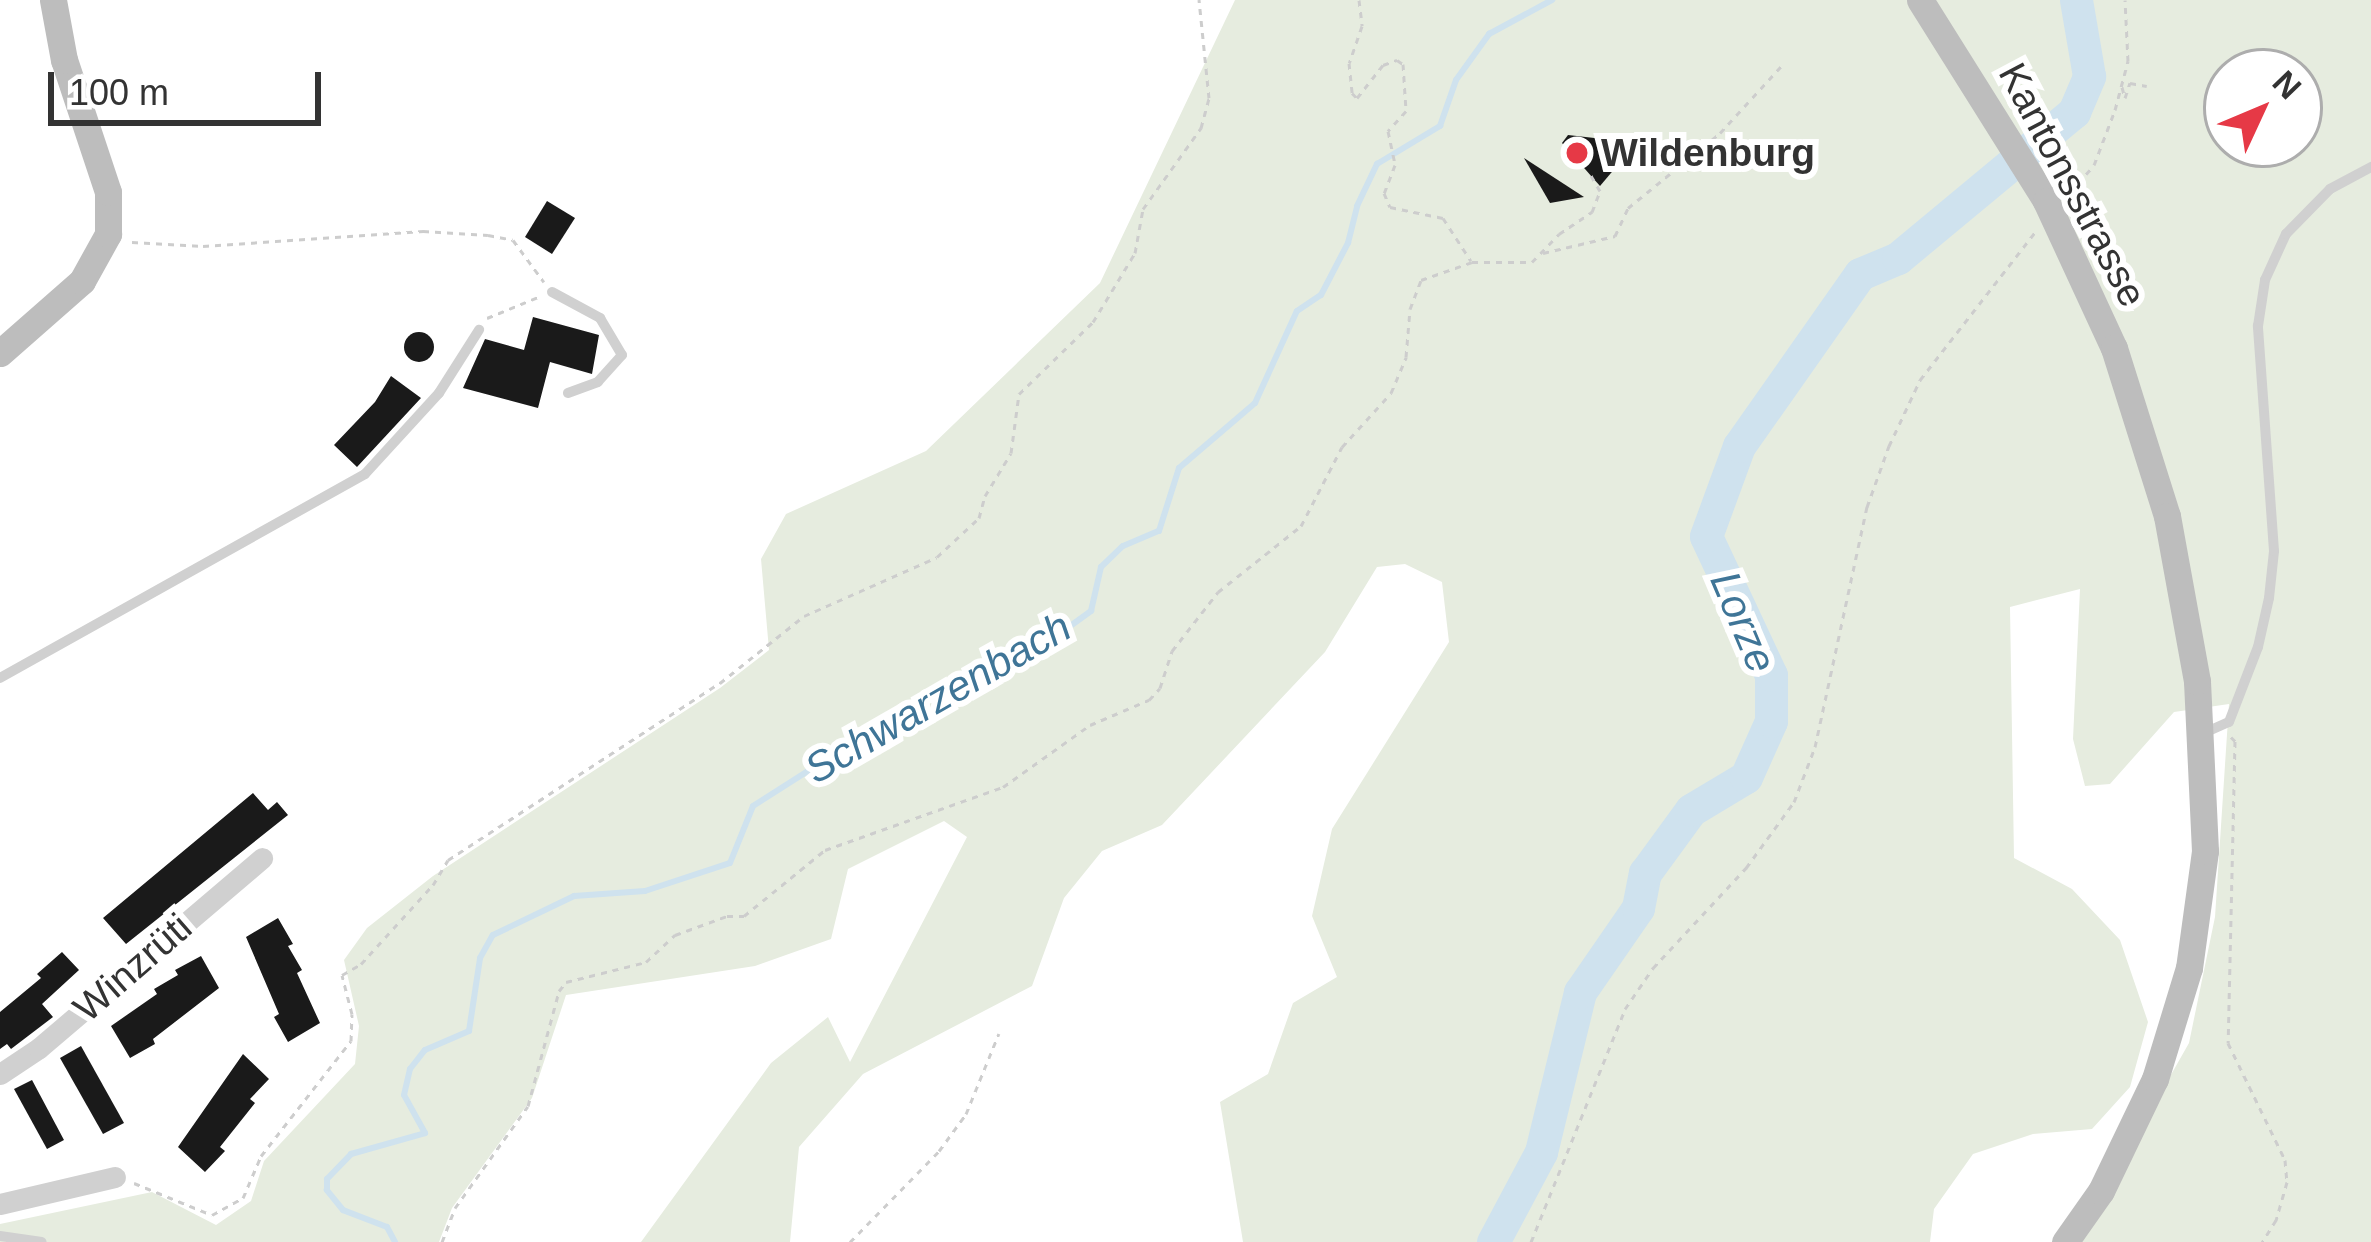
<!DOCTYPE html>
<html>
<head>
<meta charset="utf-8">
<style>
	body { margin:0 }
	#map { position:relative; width:2371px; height:1242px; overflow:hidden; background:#fff; font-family:Arial,sans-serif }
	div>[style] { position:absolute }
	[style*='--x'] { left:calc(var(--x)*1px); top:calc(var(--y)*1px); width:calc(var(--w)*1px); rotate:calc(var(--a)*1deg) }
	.green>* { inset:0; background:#e6ecdf }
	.stream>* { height:6px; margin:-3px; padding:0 3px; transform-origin:3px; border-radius:3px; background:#cfe2ee }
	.river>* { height:33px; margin:-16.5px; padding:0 16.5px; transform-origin:16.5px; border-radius:16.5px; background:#cfe2ee }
	.building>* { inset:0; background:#1a1a1a }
	.round { border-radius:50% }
	.path>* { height:3px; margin-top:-1.5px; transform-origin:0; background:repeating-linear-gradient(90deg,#cdcdcd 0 6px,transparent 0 12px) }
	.lane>* { height:10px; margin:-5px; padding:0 5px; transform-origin:5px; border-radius:5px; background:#d0d0d0 }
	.street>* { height:21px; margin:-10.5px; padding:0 10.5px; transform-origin:10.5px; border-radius:10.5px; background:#d0d0d0 }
	.secondary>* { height:27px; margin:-13.5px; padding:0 13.5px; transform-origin:13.5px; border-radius:13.5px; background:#bdbdbd }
	.secondary-bridge>* { height:27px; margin:-13.5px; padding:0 13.5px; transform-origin:13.5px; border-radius:13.5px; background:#bdbdbd }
	.dots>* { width:33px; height:33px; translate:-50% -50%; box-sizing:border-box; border:6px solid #fff; border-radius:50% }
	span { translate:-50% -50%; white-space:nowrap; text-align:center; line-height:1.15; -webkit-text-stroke:12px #fff; paint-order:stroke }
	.poi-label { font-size:39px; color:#333; font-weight:700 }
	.left { translate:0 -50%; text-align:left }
	.street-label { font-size:39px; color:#333 }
	.water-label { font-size:42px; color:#3f7597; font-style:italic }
	.north { position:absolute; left:2203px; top:48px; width:120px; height:120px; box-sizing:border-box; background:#fff; border:3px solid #adadad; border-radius:50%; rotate:46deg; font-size:33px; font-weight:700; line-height:48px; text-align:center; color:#333 }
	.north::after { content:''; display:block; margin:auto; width:42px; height:54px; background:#e63946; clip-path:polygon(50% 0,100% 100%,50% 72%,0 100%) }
	.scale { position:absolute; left:48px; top:72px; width:273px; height:54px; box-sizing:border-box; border:6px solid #333; border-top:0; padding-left:15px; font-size:36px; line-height:42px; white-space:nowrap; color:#333; -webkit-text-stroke:9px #fff; paint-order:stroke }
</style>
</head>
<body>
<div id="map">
	<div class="green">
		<i style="clip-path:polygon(evenodd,1235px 0,2371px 0,2371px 1242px,2076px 1242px,2189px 1043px,2215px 917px,2229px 704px,2174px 712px,2110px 784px,2085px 786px,2073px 739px,2080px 589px,2010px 607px,2014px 858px,2072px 889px,2120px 940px,2148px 1022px,2130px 1087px,2092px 1129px,2033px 1134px,1973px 1154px,1934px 1209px,1930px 1242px,1243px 1242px,1220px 1102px,1268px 1074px,1293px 1003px,1337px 977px,1312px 916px,1332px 829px,1449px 642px,1442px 582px,1405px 564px,1377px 567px,1325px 652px,1162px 825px,1102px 851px,1064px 898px,1032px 986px,863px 1074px,799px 1147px,790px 1242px,641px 1242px,771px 1063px,828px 1017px,850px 1062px,967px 837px,944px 821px,848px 869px,831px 939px,755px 966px,566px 995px,532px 1098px,452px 1208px,439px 1242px,0 1242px,0 1224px,152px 1192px,216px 1225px,251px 1201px,264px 1161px,355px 1064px,359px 1026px,344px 960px,367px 928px,433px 876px,720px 688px,769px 650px,761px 559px,786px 514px,926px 451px,1100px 283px,1235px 0,2227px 72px,2299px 72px,2299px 144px,2227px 144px,2227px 72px)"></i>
	</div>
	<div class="stream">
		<i style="--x:395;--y:1242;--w:17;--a:-118"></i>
		<i style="--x:387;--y:1227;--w:47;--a:-158.9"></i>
		<i style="--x:343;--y:1210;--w:26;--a:-129"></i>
		<i style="--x:327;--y:1190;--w:11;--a:-90"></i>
		<i style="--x:327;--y:1179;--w:35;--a:-46"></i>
		<i style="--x:351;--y:1154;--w:77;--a:-15.8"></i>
		<i style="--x:425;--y:1133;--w:43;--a:-118.9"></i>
		<i style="--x:404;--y:1095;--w:27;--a:-77"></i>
		<i style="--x:410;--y:1069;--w:24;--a:-52"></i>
		<i style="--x:425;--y:1050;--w:48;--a:-23.4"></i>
		<i style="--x:469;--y:1031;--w:74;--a:-81.4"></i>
		<i style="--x:480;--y:958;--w:26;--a:-61"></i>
		<i style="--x:493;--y:935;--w:90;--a:-25.7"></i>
		<i style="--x:574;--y:896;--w:71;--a:-4"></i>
		<i style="--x:645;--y:891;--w:89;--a:-18.2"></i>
		<i style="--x:730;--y:863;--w:61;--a:-68"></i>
		<i style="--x:753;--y:806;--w:206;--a:-32.5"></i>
		<i style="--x:927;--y:695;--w:41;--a:-8.3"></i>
		<i style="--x:968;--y:689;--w:74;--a:-29"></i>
		<i style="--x:1033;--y:653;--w:72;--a:-35.9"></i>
		<i style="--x:1091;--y:611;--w:45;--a:-77.2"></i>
		<i style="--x:1101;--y:567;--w:30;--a:-44"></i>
		<i style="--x:1123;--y:546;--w:39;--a:-23"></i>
		<i style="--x:1159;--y:531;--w:66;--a:-72.4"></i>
		<i style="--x:1179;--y:468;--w:100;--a:-40.5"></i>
		<i style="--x:1255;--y:403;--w:101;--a:-65.5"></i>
		<i style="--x:1297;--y:311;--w:29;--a:-34"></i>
		<i style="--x:1321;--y:295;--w:59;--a:-62.6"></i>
		<i style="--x:1348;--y:243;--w:38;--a:-76"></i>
		<i style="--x:1357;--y:206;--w:47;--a:-64.5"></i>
		<i style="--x:1377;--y:164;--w:74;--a:-31.1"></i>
		<i style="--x:1440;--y:126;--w:49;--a:-70.8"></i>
		<i style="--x:1456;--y:80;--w:57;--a:-54.3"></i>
		<i style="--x:1489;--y:34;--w:72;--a:-28.4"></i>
	</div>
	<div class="river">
		<i style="--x:1493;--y:1242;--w:102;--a:-61.9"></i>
		<i style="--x:1541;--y:1152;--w:165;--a:-76.3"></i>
		<i style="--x:1580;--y:992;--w:102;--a:-55.4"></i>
		<i style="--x:1638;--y:908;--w:36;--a:-79"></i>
		<i style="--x:1645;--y:873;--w:78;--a:-53.9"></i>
		<i style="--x:1691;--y:810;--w:64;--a:-31"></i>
		<i style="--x:1746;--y:777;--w:61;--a:-65.9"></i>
		<i style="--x:1771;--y:721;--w:46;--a:-90"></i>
		<i style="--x:1771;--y:675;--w:153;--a:-115.1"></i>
		<i style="--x:1706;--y:536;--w:96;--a:-69.9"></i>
		<i style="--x:1739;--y:446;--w:210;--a:-54.9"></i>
		<i style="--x:1860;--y:274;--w:41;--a:-22.8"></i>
		<i style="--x:1898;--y:258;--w:229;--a:-39.7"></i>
		<i style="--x:2074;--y:112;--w:39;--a:-67"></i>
		<i style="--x:2089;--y:76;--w:77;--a:-99.7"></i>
	</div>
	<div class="building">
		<i style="clip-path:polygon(1568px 135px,1612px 140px,1622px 160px,1600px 186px,1562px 143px)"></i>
		<i style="clip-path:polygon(1524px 158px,1584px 197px,1550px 203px)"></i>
		<i style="clip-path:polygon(547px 201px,575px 218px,552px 254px,525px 237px)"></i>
		<i style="clip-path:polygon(533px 317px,599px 335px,592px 374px,550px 362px,538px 408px,463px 388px,485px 339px,524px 350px)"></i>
		<i class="round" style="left:404px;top:332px;width:30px;height:30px"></i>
		<i style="clip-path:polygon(391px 376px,421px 398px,357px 467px,334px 445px,375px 402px)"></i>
		<i style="clip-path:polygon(253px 793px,268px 810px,277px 802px,288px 815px,126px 944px,103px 918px)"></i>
		<i style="clip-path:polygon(278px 918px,293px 944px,288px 946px,302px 970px,297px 973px,320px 1023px,288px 1042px,274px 1017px,279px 1014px,246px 937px)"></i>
		<i style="clip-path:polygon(62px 952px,79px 970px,42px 1004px,53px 1017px,11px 1049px,7px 1044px,0 1049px,0 1012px,41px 978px,37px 974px)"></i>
		<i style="clip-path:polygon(201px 956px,219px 988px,153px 1039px,155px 1044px,130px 1058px,111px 1026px,157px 994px,154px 989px,178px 975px,175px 970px)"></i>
		<i style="clip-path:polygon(81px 1046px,124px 1123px,103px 1134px,60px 1058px)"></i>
		<i style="clip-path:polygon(243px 1054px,269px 1079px,250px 1099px,255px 1103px,220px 1147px,225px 1151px,205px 1172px,178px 1147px)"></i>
		<i style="clip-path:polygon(32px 1080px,64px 1140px,47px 1149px,14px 1089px)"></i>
	</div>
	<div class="path">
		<i style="--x:1359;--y:0;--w:26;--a:83"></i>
		<i style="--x:1362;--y:26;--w:39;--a:109"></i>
		<i style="--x:1349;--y:63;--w:30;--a:84"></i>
		<i style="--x:1352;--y:93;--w:7;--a:45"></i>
		<i style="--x:1357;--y:98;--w:42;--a:-51.8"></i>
		<i style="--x:1383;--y:65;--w:15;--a:-20"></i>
		<i style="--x:1397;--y:60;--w:7;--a:34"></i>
		<i style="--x:1403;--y:64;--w:47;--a:86.3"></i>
		<i style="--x:1406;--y:111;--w:27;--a:132"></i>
		<i style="--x:1388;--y:131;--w:35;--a:78"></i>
		<i style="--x:1395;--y:165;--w:30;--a:111"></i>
		<i style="--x:1384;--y:193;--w:15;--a:67"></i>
		<i style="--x:1390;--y:207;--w:54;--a:11.7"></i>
		<i style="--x:1443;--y:218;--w:51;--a:56.9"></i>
		<i style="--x:2122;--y:87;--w:11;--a:75"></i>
		<i style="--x:2125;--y:98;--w:16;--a:-72"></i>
		<i style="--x:2130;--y:83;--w:17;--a:10"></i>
		<i style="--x:2070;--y:192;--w:36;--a:-48"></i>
		<i style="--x:2094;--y:165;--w:59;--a:-69.1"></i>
		<i style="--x:2115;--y:110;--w:51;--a:-75.1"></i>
		<i style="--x:2128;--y:61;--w:61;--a:-92.8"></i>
		<i style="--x:132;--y:242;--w:71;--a:3.2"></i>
		<i style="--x:203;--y:246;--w:221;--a:-3.9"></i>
		<i style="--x:423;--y:231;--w:65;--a:3.5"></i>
		<i style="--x:488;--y:235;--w:25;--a:11"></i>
		<i style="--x:513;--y:240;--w:52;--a:53.6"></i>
		<i style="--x:1543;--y:253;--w:74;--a:-13.3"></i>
		<i style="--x:1615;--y:236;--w:31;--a:-65"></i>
		<i style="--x:1628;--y:208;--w:119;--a:-39.2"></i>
		<i style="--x:1720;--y:133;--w:96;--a:-47.5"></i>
		<i style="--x:487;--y:318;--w:55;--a:-22.4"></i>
		<i style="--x:2231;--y:737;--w:6;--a:45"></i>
		<i style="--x:2235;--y:741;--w:302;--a:91.3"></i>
		<i style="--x:2228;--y:1043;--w:130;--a:64"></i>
		<i style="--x:2285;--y:1160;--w:22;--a:85"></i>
		<i style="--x:2287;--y:1182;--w:40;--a:106"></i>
		<i style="--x:2276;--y:1220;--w:26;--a:122"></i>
		<i style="--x:134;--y:1183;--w:84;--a:22.3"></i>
		<i style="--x:212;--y:1215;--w:35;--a:-29"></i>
		<i style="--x:243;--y:1198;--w:46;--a:-66.8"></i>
		<i style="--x:261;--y:1156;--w:146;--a:-52"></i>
		<i style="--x:351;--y:1041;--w:27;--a:-88"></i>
		<i style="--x:352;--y:1014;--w:40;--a:-104.4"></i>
		<i style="--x:342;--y:975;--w:22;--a:-30"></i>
		<i style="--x:361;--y:964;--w:107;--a:-47.7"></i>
		<i style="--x:433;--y:885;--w:29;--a:-59"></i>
		<i style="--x:448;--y:860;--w:325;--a:-33.1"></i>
		<i style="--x:720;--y:683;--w:107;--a:-38.6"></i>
		<i style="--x:804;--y:616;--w:145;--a:-23.9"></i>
		<i style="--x:937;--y:557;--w:57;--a:-42.9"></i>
		<i style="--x:979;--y:518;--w:23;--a:-75"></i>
		<i style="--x:985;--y:496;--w:50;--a:-58.8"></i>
		<i style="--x:1011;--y:453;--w:60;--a:-82.3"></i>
		<i style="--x:1019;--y:394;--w:103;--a:-44.2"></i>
		<i style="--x:1093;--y:322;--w:81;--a:-58.7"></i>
		<i style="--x:1135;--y:253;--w:45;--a:-79.7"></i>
		<i style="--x:1143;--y:209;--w:100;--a:-54.4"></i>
		<i style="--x:1201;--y:128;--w:31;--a:-75"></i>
		<i style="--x:1209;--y:98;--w:99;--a:-95.8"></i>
		<i style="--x:442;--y:1242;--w:36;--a:-69"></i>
		<i style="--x:455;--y:1208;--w:125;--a:-54.4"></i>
		<i style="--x:528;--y:1106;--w:119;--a:-74.9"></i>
		<i style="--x:559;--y:991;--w:11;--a:-52"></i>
		<i style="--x:566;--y:982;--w:82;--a:-14"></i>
		<i style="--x:646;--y:962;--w:40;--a:-43"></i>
		<i style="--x:675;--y:935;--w:55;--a:-20.1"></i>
		<i style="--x:727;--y:916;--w:17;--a:0"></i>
		<i style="--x:744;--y:916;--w:104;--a:-39.2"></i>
		<i style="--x:825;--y:850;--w:189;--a:-19.5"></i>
		<i style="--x:1003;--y:787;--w:107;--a:-35.5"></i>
		<i style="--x:1090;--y:725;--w:64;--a:-23"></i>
		<i style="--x:1149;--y:700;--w:16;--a:-47"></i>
		<i style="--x:1160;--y:688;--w:39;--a:-72"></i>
		<i style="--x:1172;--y:651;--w:75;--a:-52.1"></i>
		<i style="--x:1218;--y:592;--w:106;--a:-38.5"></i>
		<i style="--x:1301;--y:526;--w:89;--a:-62.6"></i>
		<i style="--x:1342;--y:447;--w:73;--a:-47.8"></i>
		<i style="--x:1391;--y:393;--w:39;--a:-67"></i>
		<i style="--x:1406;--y:357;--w:48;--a:-85.2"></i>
		<i style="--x:1410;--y:309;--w:31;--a:-69"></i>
		<i style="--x:1421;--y:280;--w:54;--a:-19.4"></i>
		<i style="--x:1472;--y:262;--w:60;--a:0"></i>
		<i style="--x:1532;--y:262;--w:39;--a:-46"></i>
		<i style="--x:1559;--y:234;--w:40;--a:-34"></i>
		<i style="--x:1592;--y:212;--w:22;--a:-69"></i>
		<i style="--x:1600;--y:191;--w:20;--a:-120"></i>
		<i style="--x:850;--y:1242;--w:127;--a:-45.6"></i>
		<i style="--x:939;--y:1151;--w:46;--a:-53.9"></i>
		<i style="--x:966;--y:1114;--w:87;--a:-67.8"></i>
		<i style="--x:1531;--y:1242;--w:251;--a:-68"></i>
		<i style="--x:1625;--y:1009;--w:50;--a:-55.7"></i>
		<i style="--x:1653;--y:968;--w:137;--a:-47.1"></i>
		<i style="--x:1746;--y:868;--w:82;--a:-54"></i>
		<i style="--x:1794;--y:802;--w:59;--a:-69.1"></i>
		<i style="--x:1815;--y:747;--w:246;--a:-77.8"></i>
		<i style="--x:1867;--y:507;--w:65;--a:-70.2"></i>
		<i style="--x:1889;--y:446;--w:73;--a:-64.8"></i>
		<i style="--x:1920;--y:380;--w:189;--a:-52.1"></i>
	</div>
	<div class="lane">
		<i style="--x:552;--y:292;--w:55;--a:28.4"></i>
		<i style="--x:600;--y:318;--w:43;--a:59.3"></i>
		<i style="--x:622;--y:355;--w:36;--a:132"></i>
		<i style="--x:598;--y:382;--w:32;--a:160"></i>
		<i style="--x:0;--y:678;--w:418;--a:-29.2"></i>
		<i style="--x:365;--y:474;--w:110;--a:-47.6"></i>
		<i style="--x:439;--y:393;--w:75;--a:-57.6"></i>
		<i style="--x:2204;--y:733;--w:27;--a:-24"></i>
		<i style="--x:2229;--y:722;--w:80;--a:-68.9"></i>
		<i style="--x:2258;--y:647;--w:50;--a:-77.3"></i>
		<i style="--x:2269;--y:598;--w:47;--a:-83.9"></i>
		<i style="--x:2274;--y:551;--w:226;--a:-94.1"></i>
		<i style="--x:2258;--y:326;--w:47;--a:-81.3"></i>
		<i style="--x:2265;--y:280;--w:51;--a:-65.5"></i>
		<i style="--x:2286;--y:234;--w:63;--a:-45.6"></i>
		<i style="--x:2330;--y:189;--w:47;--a:-28.2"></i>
		<i style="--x:0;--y:1236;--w:42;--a:8.1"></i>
	</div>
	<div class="street">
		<i style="--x:0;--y:1074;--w:47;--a:-33.7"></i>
		<i style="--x:39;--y:1048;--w:293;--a:-40.4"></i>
		<i style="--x:0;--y:1204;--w:118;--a:-13.2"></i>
	</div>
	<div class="secondary">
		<i style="--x:0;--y:353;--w:109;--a:-41.3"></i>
		<i style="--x:82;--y:281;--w:54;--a:-61"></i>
		<i style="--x:108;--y:234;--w:42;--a:-90"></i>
		<i style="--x:108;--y:192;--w:139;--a:-108.4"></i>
		<i style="--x:64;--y:60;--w:61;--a:-100.4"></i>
		<i style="--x:2065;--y:1242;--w:62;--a:-54.8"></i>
		<i style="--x:2101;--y:1191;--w:124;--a:-64.3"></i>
		<i style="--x:2155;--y:1079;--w:116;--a:-73"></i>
		<i style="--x:2189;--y:968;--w:118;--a:-82.2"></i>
		<i style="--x:2205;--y:851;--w:170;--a:-92.7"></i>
	</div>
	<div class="secondary-bridge">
		<i style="--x:1920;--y:0;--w:237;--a:57.9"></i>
		<i style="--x:2046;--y:201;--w:162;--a:65.2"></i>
		<i style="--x:2114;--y:348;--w:176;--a:72.5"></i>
		<i style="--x:2167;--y:516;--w:168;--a:79.7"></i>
	</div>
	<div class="dots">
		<i style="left:1577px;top:153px;background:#e63946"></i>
	</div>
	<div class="poi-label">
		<span class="left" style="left:1601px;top:153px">Wildenburg</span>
	</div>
	<div class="street-label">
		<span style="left:2072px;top:185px;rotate:62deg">Kantonsstrasse</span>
		<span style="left:133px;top:968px;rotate:-41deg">Winzrüti</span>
	</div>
	<div class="water-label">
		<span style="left:1743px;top:622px;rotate:67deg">Lorze</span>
		<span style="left:938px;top:698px;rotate:-30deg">Schwarzenbach</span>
	</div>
	<div class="north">N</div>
	<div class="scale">100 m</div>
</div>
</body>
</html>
